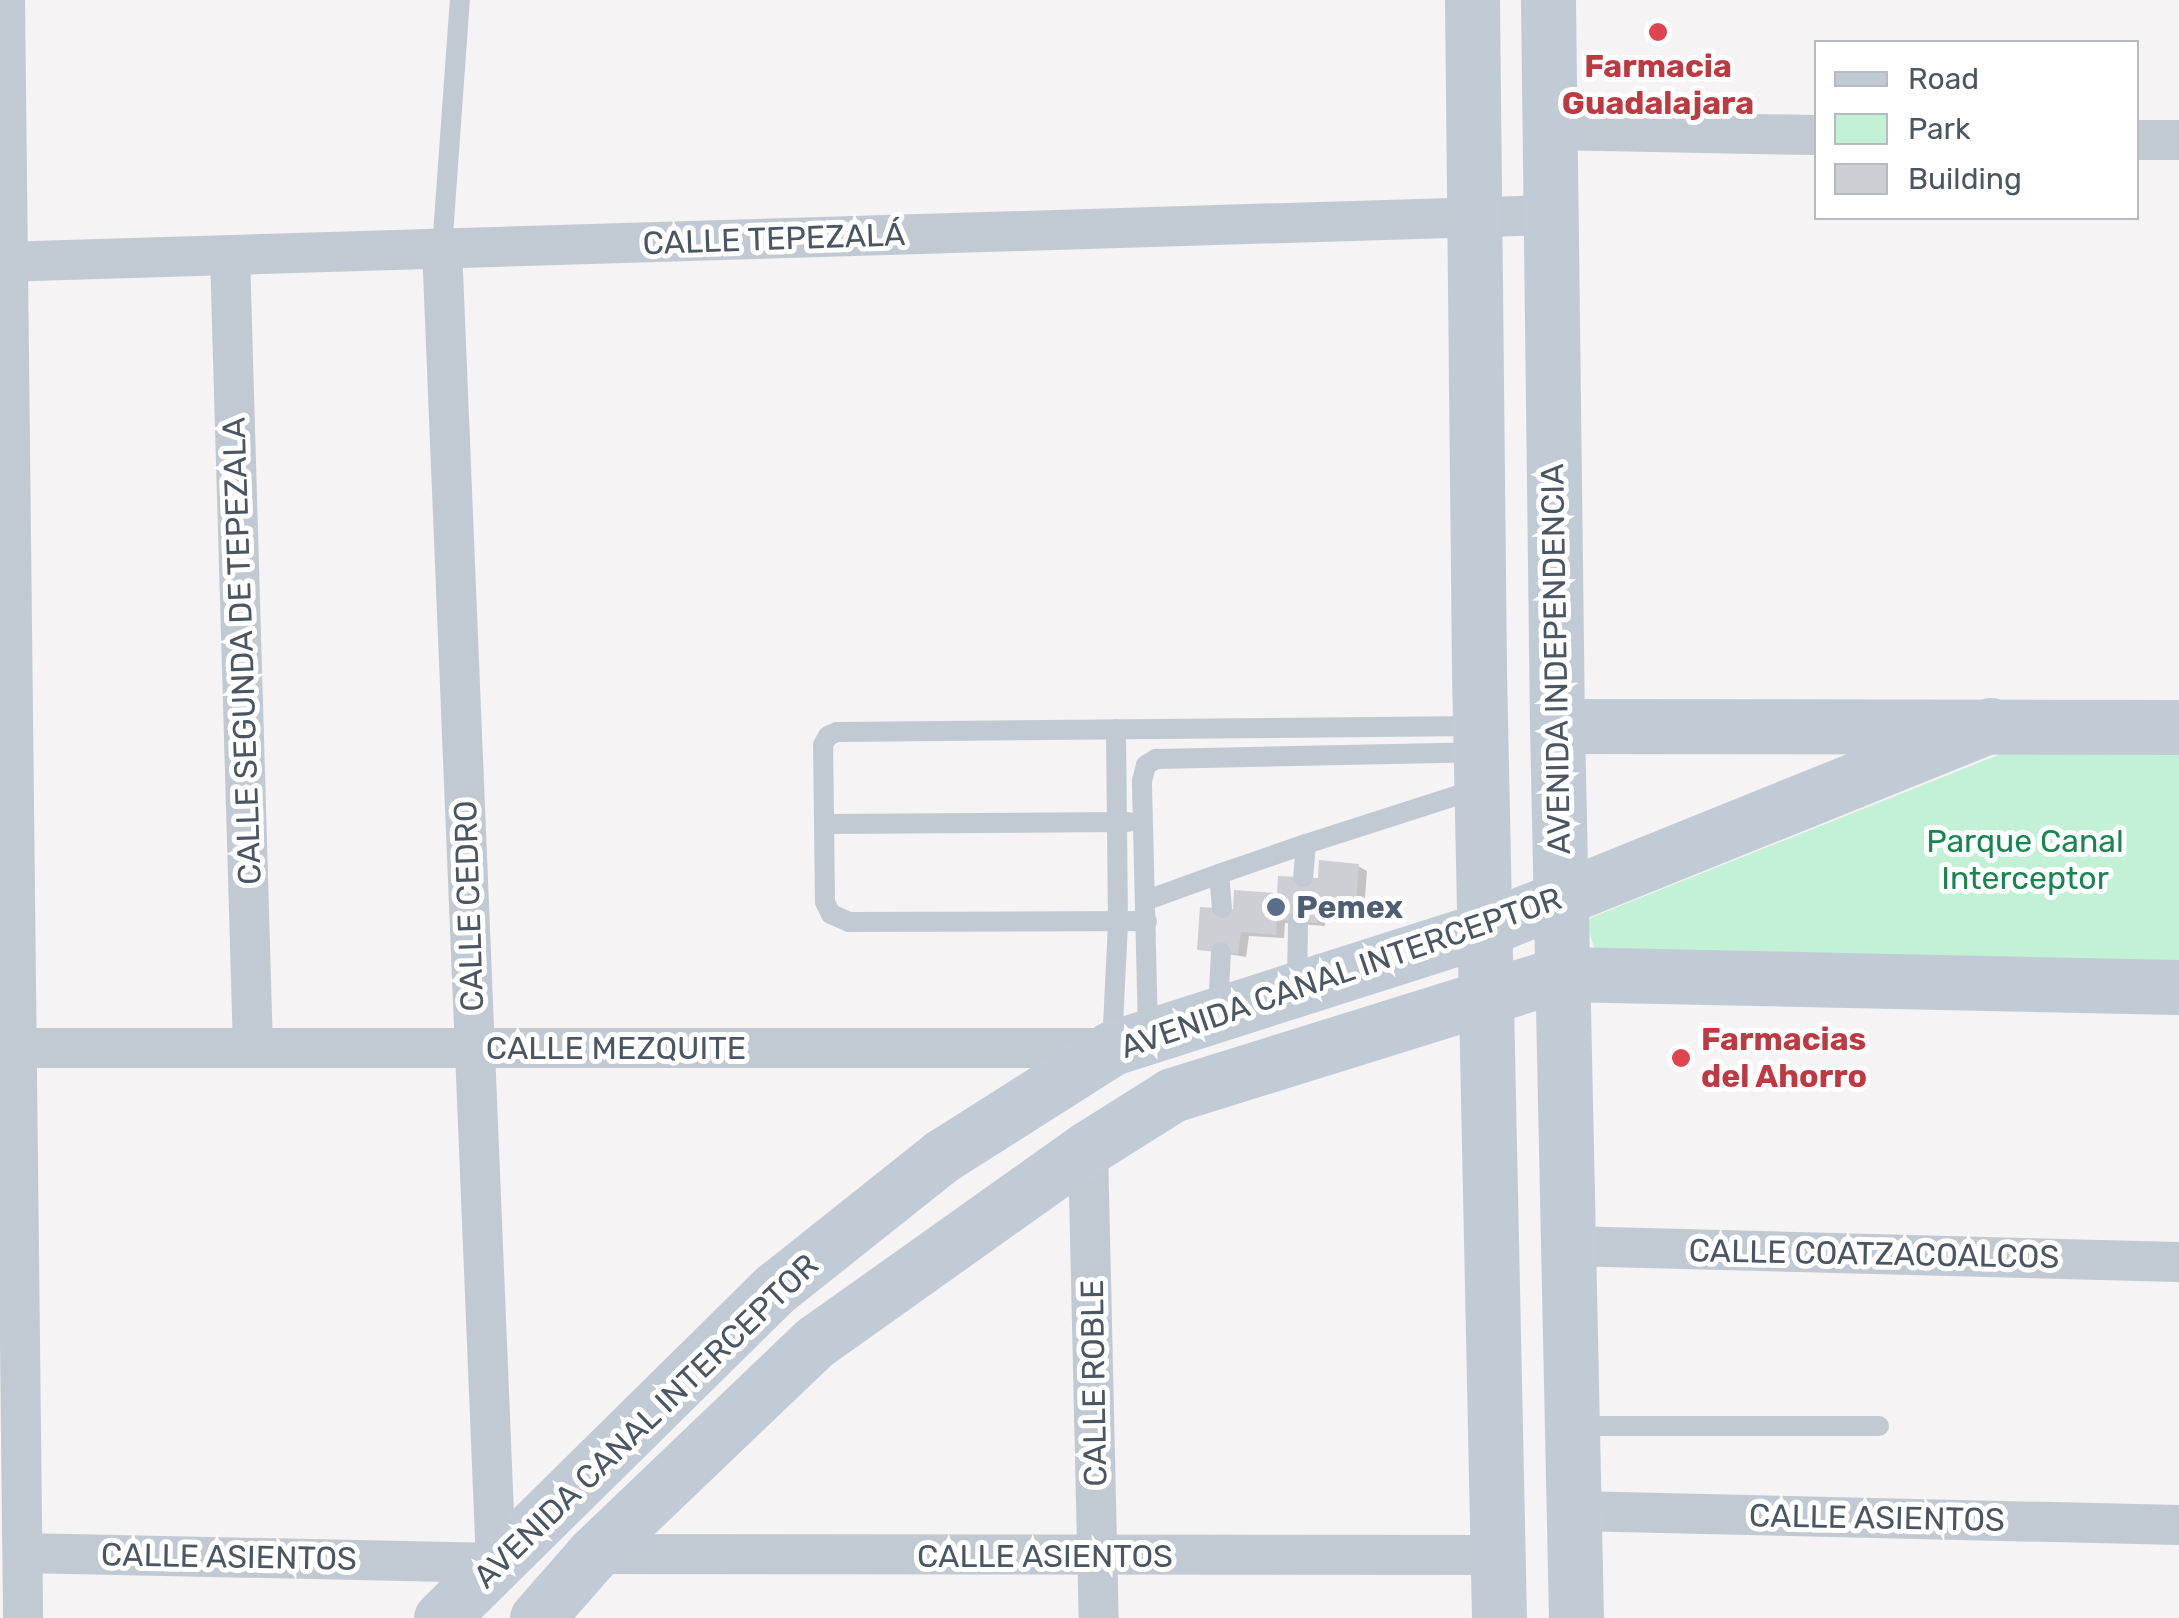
<!DOCTYPE html>
<html>
<head>
<meta charset="utf-8">
<style>
	body { margin:0 }
	#map { position:relative; width:2179px; height:1618px; overflow:hidden; background:#f5f3f3; font-family:Rubik,sans-serif }
	div>[style] { position:absolute }
	[style*='--x'] { left:calc(var(--x)*1px); top:calc(var(--y)*1px); width:calc(var(--w)*1px); rotate:calc(var(--a)*1deg) }
	.green>* { inset:0; background:#c3f1d5 }
	.shadow>* { inset:0; background:#0003 }
	.building>* { inset:0; background:#cdcfd5 }
	.service>* { height:20px; margin:-10px; padding:0 10px; transform-origin:10px; border-radius:10px; background:#c1cad2 }
	.minor>* { height:40px; margin:-20px; padding:0 20px; transform-origin:20px; border-radius:20px; background:#c1cad2 }
	.secondary>* { height:55px; margin:-27.5px; padding:0 27.5px; transform-origin:27.5px; border-radius:27.5px; background:#c1cbd6 }
	.dots>* { width:28px; height:28px; translate:-50% -50%; box-sizing:border-box; border:5px solid #fff; border-radius:50% }
	span { translate:-50% -50%; white-space:nowrap; text-align:center; line-height:1.15; -webkit-text-stroke:10px #fff; paint-order:stroke }
	.health-label { font-size:32px; color:#be3a42; font-weight:700 }
	.left { translate:0 -50%; text-align:left }
	.street-label { font-size:32px; color:#4a5661 }
	.park-label { font-size:32px; color:#17864f }
	.service-label { font-size:32px; color:#4e5e75; font-weight:700 }
	.legend { position:absolute; left:1814px; top:40px; width:325px; height:180px; box-sizing:border-box; background:#fff; border:2px solid #b7bbc0; margin:0; padding:12px 18px; list-style:none; font-size:30px; color:#4a5661 }
	.legend li { display:flex; align-items:center; gap:20px; height:50px }
	.legend b { width:50px; border:2px solid #b7bbc0 }
</style>
</head>
<body>
<div id="map">
	<div class="green">
		<i style="clip-path:polygon(2003px 753px,2179px 755px,2179px 969px,1599px 962px,1585px 920px)"></i>
	</div>
	<div class="shadow">
		<i style="clip-path:polygon(1358px 866px,1367px 871px,1364px 909px,1327px 906px,1325px 926px,1285px 923px,1284px 938px,1249px 936px,1246px 957px,1199px 949px,1235px 912px)"></i>
	</div>
	<div class="building">
		<i style="clip-path:polygon(1319px 860px,1359px 864px,1356px 906px,1319px 903px,1317px 923px,1277px 920px,1276px 935px,1241px 932px,1238px 954px,1197px 950px,1200px 907px,1233px 909px,1234px 890px,1277px 893px,1278px 876px,1318px 878px)"></i>
	</div>
	<div class="service">
		<i style="--x:442;--y:249;--w:250;--a:-85.9"></i>
		<i style="--x:825;--y:824;--w:303;--a:-0.4"></i>
		<i style="--x:1306;--y:844;--w:183;--a:-17.8"></i>
		<i style="--x:1147;--y:900;--w:77;--a:-19.9"></i>
		<i style="--x:1222;--y:908;--w:34;--a:-95"></i>
		<i style="--x:1219;--y:874;--w:92;--a:-19"></i>
		<i style="--x:1306;--y:844;--w:33;--a:95"></i>
		<i style="--x:1147;--y:921;--w:298;--a:179.8"></i>
		<i style="--x:849;--y:922;--w:20;--a:-156"></i>
		<i style="--x:831;--y:914;--w:13;--a:-117"></i>
		<i style="--x:825;--y:902;--w:157;--a:-90.7"></i>
		<i style="--x:823;--y:745;--w:10;--a:-61"></i>
		<i style="--x:828;--y:736;--w:10;--a:-24"></i>
		<i style="--x:837;--y:732;--w:639;--a:-0.54"></i>
		<i style="--x:1297;--y:985;--w:63;--a:-89.1"></i>
		<i style="--x:1218;--y:1009;--w:57;--a:-87"></i>
		<i style="--x:1148;--y:1031;--w:250;--a:-91.4"></i>
		<i style="--x:1142;--y:781;--w:16;--a:-76"></i>
		<i style="--x:1146;--y:765;--w:12;--a:-31"></i>
		<i style="--x:1156;--y:759;--w:322;--a:-1.2"></i>
		<i style="--x:1112;--y:1046;--w:124;--a:-87.2"></i>
		<i style="--x:1118;--y:922;--w:193;--a:-90.6"></i>
		<i style="--x:1576;--y:1426;--w:303;--a:0"></i>
	</div>
	<div class="minor">
		<i style="--x:5;--y:0;--w:1618;--a:89.36"></i>
		<i style="--x:1550;--y:130;--w:266;--a:1.1"></i>
		<i style="--x:2136;--y:140;--w:43;--a:0"></i>
		<i style="--x:230;--y:255;--w:793;--a:88.34"></i>
		<i style="--x:0;--y:262;--w:1549;--a:-1.74"></i>
		<i style="--x:0;--y:1048;--w:1112;--a:0"></i>
		<i style="--x:1088;--y:1148;--w:470;--a:88.7"></i>
		<i style="--x:1568;--y:1246;--w:611;--a:1.5"></i>
		<i style="--x:1575;--y:1511;--w:604;--a:1.33"></i>
		<i style="--x:23;--y:1553;--w:473;--a:1.2"></i>
		<i style="--x:496;--y:1563;--w:1315;--a:-92.35"></i>
		<i style="--x:593;--y:1554;--w:904;--a:0.06"></i>
	</div>
	<div class="secondary">
		<i style="--x:1472;--y:0;--w:672;--a:89.4"></i>
		<i style="--x:1479;--y:672;--w:946;--a:88.79"></i>
		<i style="--x:1548;--y:0;--w:726;--a:89.29"></i>
		<i style="--x:1557;--y:726;--w:892;--a:88.78"></i>
		<i style="--x:1557;--y:726;--w:622;--a:0.09"></i>
		<i style="--x:441;--y:1618;--w:470;--a:-44.6"></i>
		<i style="--x:776;--y:1288;--w:212;--a:-38.5"></i>
		<i style="--x:942;--y:1156;--w:201;--a:-32.4"></i>
		<i style="--x:1112;--y:1048;--w:394;--a:-17.7"></i>
		<i style="--x:1487;--y:928;--w:543;--a:-21.94"></i>
		<i style="--x:537;--y:1618;--w:85;--a:-48.8"></i>
		<i style="--x:593;--y:1554;--w:307;--a:-43.7"></i>
		<i style="--x:815;--y:1342;--w:335;--a:-35.4"></i>
		<i style="--x:1088;--y:1148;--w:99;--a:-32.2"></i>
		<i style="--x:1172;--y:1095;--w:407;--a:-17.3"></i>
		<i style="--x:1561;--y:974;--w:618;--a:1.21"></i>
	</div>
	<div class="dots">
		<i style="left:1658px;top:32px;background:#e0444e"></i>
		<i style="left:1276px;top:907px;background:#5c6f8a"></i>
		<i style="left:1681px;top:1058px;background:#e0444e"></i>
	</div>
	<div class="health-label">
		<span style="left:1658px;top:85px">Farmacia<br>Guadalajara</span>
		<span class="left" style="left:1701px;top:1058px">Farmacias<br>del Ahorro</span>
	</div>
	<div class="street-label">
		<span style="left:774px;top:239px;rotate:-2deg">CALLE TEPEZALÁ</span>
		<span style="left:242px;top:651px;rotate:-92deg">CALLE SEGUNDA DE TEPEZALA</span>
		<span style="left:1556px;top:659px;rotate:-91deg">AVENIDA INDEPENDENCIA</span>
		<span style="left:469px;top:906px;rotate:-92deg">CALLE CEDRO</span>
		<span style="left:1341px;top:973px;rotate:-19deg">AVENIDA CANAL INTERCEPTOR</span>
		<span style="left:616px;top:1048px">CALLE MEZQUITE</span>
		<span style="left:1874px;top:1254px;rotate:1deg">CALLE COATZACOALCOS</span>
		<span style="left:1094px;top:1383px;rotate:-91deg">CALLE ROBLE</span>
		<span style="left:646px;top:1421px;rotate:-44deg">AVENIDA CANAL INTERCEPTOR</span>
		<span style="left:1877px;top:1518px;rotate:1deg">CALLE ASIENTOS</span>
		<span style="left:1045px;top:1556px">CALLE ASIENTOS</span>
		<span style="left:229px;top:1557px;rotate:1deg">CALLE ASIENTOS</span>
	</div>
	<div class="park-label">
		<span style="left:2025px;top:860px">Parque Canal<br>Interceptor</span>
	</div>
	<div class="service-label">
		<span class="left" style="left:1296px;top:907px">Pemex</span>
	</div>
	<ul class="legend">
	<li><b style="height:12px;background:#c1cbd6"></b>Road</li>
	<li><b style="height:28px;background:#c3f1d5"></b>Park</li>
	<li><b style="height:28px;background:#cdcfd5"></b>Building</li>
	</ul>
</div>
</body>
</html>
